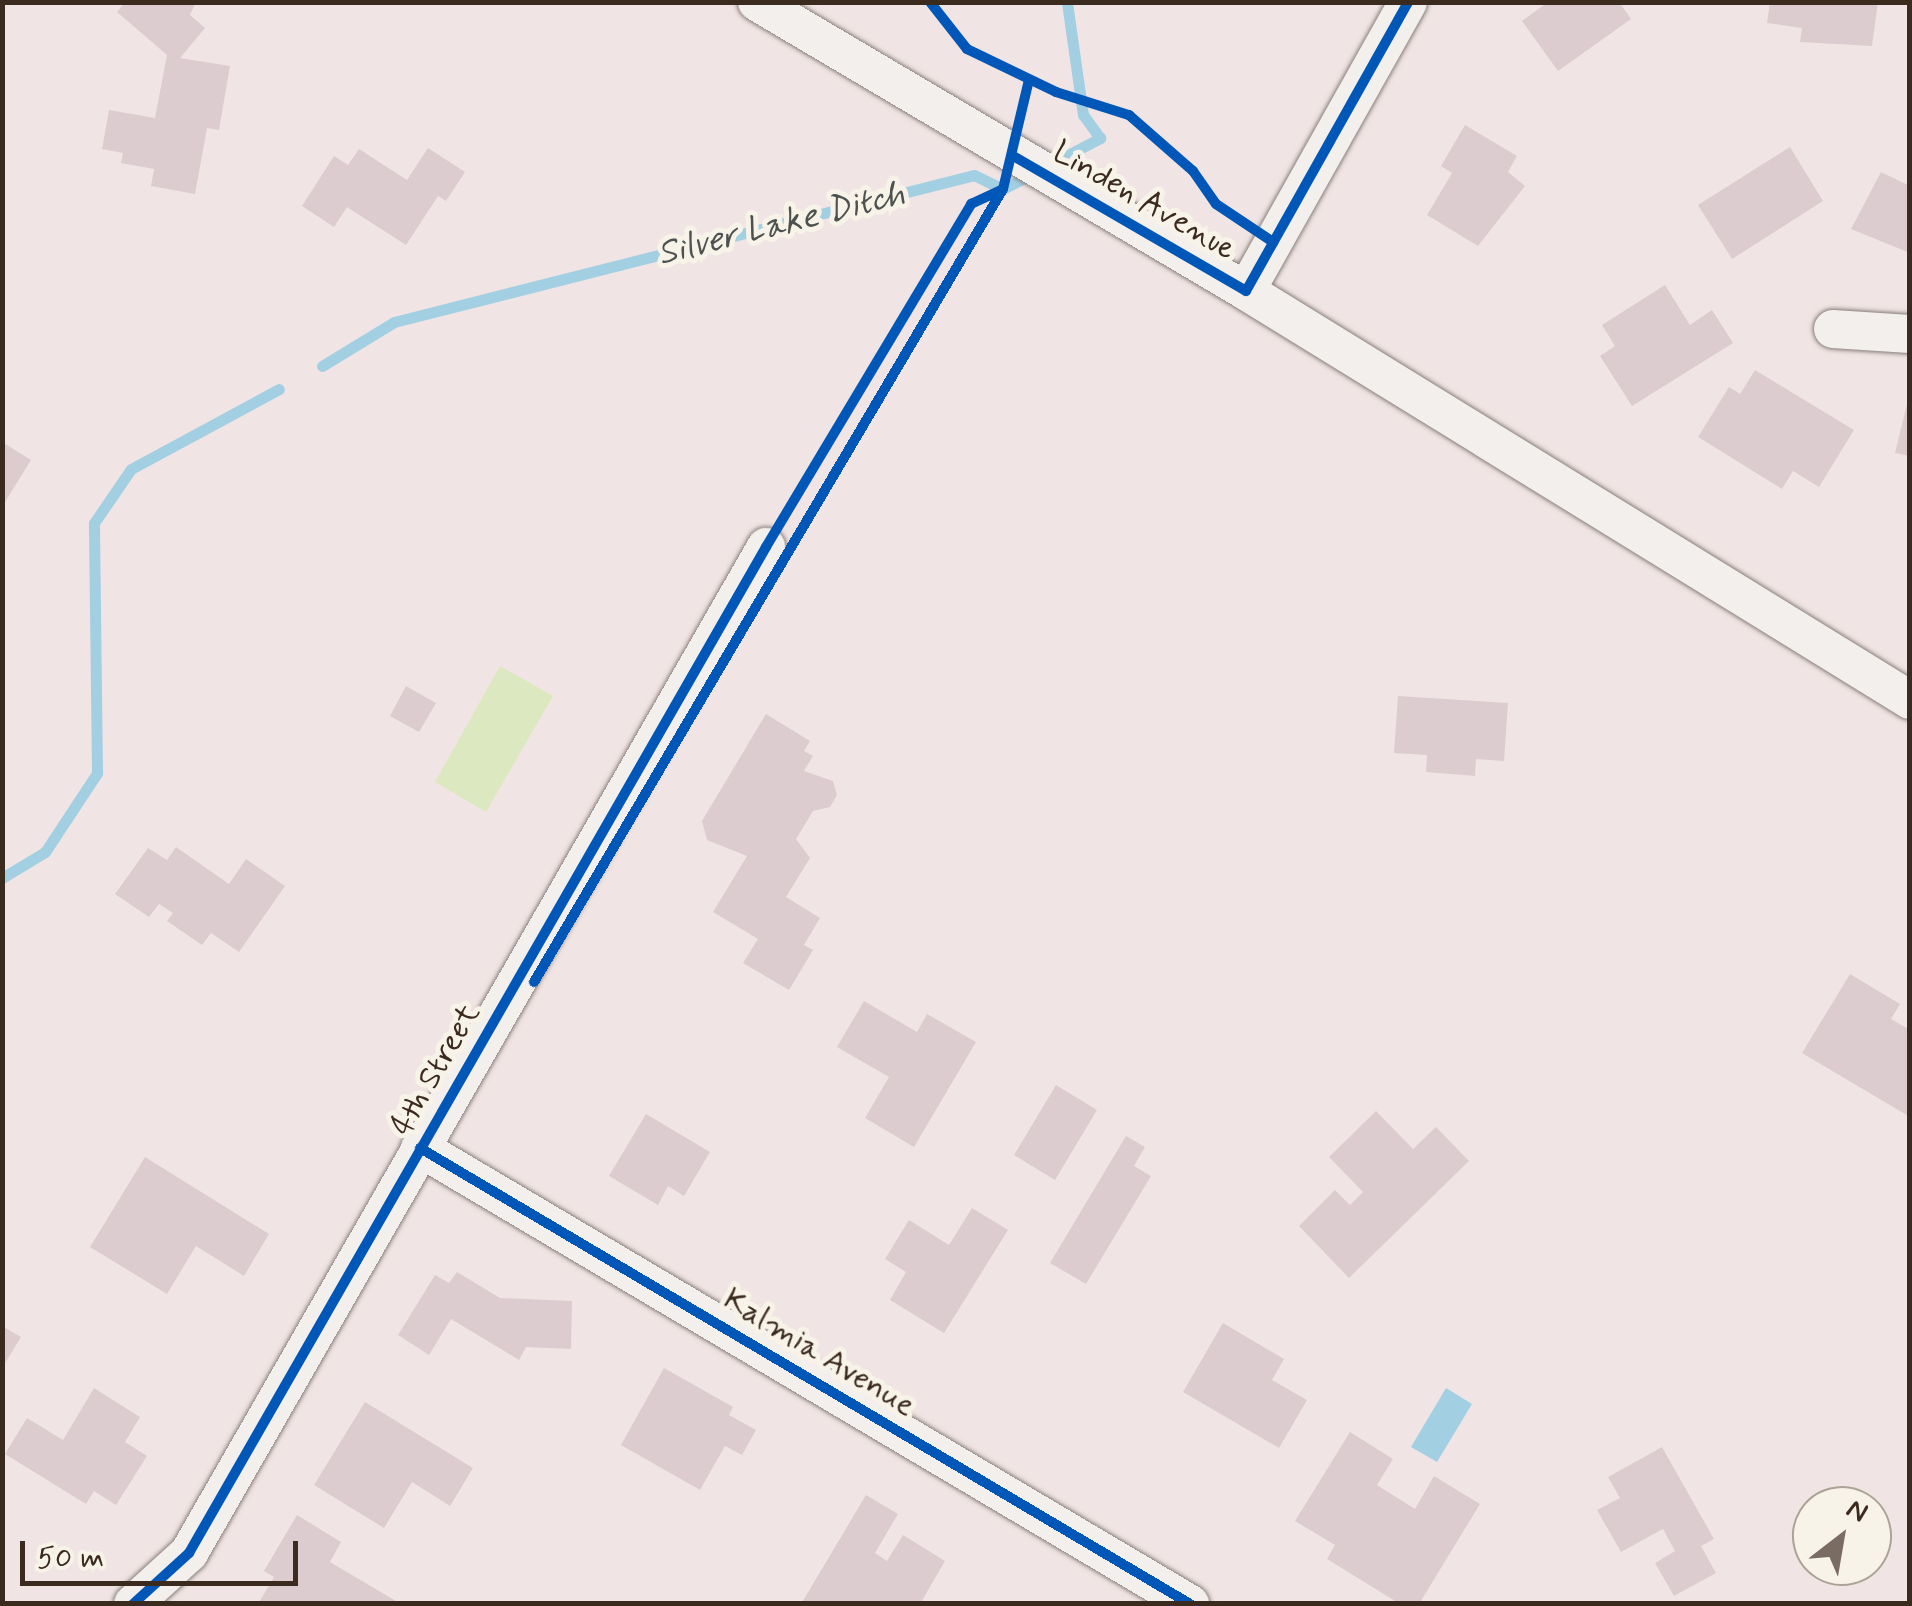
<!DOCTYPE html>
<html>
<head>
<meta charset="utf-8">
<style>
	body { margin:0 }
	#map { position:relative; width:1912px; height:1606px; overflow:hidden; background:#f0e5e4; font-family:Mynerve,sans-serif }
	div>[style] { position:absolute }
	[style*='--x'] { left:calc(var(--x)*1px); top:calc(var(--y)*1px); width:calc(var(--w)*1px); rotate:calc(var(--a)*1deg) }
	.green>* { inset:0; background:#dce8bf }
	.water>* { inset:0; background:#a3cfe3 }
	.stream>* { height:11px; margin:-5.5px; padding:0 5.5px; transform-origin:5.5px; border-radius:5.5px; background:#a3cfe3 }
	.building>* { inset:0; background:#dccccf }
	.roads { filter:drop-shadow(0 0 2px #887f7c) drop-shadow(0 0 2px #887f7c) }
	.street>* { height:38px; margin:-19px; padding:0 19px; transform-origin:19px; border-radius:19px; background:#f2efec }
	.cycleway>* { height:10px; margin:-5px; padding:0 5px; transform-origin:5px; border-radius:5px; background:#0057b8 }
	span { translate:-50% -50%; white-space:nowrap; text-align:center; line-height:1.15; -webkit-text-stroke:10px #f7f3e8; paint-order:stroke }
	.street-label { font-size:32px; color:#3b2a1e }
	.water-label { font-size:35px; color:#4d514f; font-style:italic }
	.frame { position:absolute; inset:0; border:5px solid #3b2a1e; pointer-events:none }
	.north { position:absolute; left:1792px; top:1486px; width:100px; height:100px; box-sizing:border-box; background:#f7f3e8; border:2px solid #aca397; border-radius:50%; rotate:31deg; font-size:28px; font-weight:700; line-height:40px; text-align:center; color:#3b2a1e }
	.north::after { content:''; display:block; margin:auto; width:35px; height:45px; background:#7a6b63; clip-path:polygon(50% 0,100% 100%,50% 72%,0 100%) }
	.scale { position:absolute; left:20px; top:1541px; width:278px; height:45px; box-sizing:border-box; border:5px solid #3b2a1e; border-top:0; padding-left:12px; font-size:30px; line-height:35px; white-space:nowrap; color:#3b2a1e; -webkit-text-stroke:8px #f7f3e8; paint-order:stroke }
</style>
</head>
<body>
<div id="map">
	<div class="green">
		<i style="clip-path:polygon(500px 666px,553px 696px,486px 812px,435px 782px)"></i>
	</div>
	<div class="water">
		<i style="clip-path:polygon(1446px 1388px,1472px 1404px,1437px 1462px,1411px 1447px)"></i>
	</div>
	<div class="stream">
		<i style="--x:322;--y:366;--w:84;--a:-31.4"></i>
		<i style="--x:394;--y:322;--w:598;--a:-14.22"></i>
		<i style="--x:974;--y:175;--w:32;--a:26"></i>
		<i style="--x:1003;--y:189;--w:110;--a:-27.7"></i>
		<i style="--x:1100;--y:138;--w:29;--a:-126"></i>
		<i style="--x:1083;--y:115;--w:114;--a:-98.1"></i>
		<i style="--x:2;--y:878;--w:50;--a:-31.2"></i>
		<i style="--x:45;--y:852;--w:95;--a:-56.6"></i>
		<i style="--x:97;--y:773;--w:250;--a:-90.7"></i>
		<i style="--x:94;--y:523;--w:65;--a:-55.6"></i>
		<i style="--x:131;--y:469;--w:168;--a:-28.4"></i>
	</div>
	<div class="building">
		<i style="clip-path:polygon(125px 2px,196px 2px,190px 15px,205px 28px,180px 58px,230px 66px,219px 130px,207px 128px,195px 194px,151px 186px,154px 169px,121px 163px,123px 153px,102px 149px,109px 110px,155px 118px,167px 55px,117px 12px)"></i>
		<i style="clip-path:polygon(1548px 2px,1619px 2px,1631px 19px,1558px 71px,1522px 21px)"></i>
		<i style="clip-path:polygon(1770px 2px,1878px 2px,1872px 46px,1800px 42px,1802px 28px,1767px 23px)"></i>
		<i style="clip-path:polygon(1465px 125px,1517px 156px,1508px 172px,1525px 186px,1478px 246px,1427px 215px,1452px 173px,1441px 166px)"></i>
		<i style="clip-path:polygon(1790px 147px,1823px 201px,1732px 259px,1698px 205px)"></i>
		<i style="clip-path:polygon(428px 148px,465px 172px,446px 201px,438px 196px,406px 245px,347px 207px,334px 227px,302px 206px,334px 156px,348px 165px,359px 149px,407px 180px)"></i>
		<i style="clip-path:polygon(1881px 172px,1910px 186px,1910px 253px,1851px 229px)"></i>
		<i style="clip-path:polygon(1665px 285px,1690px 325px,1712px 310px,1733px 343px,1632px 406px,1600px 356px,1615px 346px,1602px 325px)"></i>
		<i style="clip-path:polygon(1755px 370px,1854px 430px,1819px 487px,1793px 471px,1782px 489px,1698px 437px,1729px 387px,1740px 394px)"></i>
		<i style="clip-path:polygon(1908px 400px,1910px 400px,1910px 456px,1895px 453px)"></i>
		<i style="clip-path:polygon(2px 442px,31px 460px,2px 507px)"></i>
		<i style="clip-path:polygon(406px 686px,436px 703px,419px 732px,390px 716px)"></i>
		<i style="clip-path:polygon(1398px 696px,1508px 703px,1504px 761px,1476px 759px,1475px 776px,1426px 772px,1427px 755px,1394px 753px)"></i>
		<i style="clip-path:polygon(766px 714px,810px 741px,804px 751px,813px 756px,804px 771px,833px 781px,837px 795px,830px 807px,813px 811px,796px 839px,810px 858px,786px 897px,820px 918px,804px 945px,813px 950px,789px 990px,743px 963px,758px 939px,713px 912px,747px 856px,707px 840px,702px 821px)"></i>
		<i style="clip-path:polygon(176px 847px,229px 884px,246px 859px,285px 886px,239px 952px,211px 933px,202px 945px,167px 921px,173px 913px,159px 904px,149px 917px,115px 894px,148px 848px,167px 860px)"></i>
		<i style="clip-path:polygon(1850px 974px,1900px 1004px,1891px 1019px,1910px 1030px,1910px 1117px,1802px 1053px)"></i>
		<i style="clip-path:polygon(864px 1001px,917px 1032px,927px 1014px,976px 1042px,914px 1147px,865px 1118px,889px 1077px,837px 1047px)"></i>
		<i style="clip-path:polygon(1056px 1085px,1097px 1110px,1055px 1180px,1014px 1155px)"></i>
		<i style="clip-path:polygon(1376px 1111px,1413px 1149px,1436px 1127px,1469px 1161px,1349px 1278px,1299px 1226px,1335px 1190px,1350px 1205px,1363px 1192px,1329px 1157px)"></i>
		<i style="clip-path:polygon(646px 1114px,710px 1152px,684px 1196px,668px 1186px,658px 1205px,609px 1176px)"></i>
		<i style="clip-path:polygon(1126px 1136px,1145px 1147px,1134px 1166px,1151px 1176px,1086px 1284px,1050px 1263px)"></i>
		<i style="clip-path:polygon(145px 1157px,269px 1234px,244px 1276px,196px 1246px,167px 1294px,90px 1247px)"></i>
		<i style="clip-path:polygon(972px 1208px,1008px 1230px,944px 1333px,890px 1300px,906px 1272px,885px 1259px,909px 1220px,949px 1245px)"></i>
		<i style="clip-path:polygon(457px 1272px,500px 1298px,572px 1301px,571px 1349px,526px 1347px,519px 1360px,451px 1319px,429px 1355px,398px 1335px,435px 1275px,449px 1283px)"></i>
		<i style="clip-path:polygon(1223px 1323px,1284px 1359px,1272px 1380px,1307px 1400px,1279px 1448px,1183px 1392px)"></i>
		<i style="clip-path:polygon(2px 1326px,21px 1337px,2px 1368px)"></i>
		<i style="clip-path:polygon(664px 1368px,733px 1407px,729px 1415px,756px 1430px,742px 1455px,725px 1446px,700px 1490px,621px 1445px)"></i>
		<i style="clip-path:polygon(94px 1388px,140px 1417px,125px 1442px,147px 1456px,116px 1505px,94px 1491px,86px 1504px,5px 1454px,27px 1418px,63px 1440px)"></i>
		<i style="clip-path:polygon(365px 1402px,473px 1468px,450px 1506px,412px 1482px,384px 1528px,314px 1485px)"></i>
		<i style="clip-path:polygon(1350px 1432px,1393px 1459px,1377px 1485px,1415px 1509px,1434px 1476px,1480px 1504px,1419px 1604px,1400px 1604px,1327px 1559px,1335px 1545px,1295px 1521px)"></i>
		<i style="clip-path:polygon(1662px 1447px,1714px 1539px,1701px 1546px,1716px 1573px,1674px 1596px,1655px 1563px,1675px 1551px,1663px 1529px,1621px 1552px,1597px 1510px,1620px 1498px,1608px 1477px)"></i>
		<i style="clip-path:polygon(866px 1495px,898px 1514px,875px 1553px,887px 1561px,903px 1535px,945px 1561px,920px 1604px,801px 1604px)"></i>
		<i style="clip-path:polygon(297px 1515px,341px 1542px,330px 1562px,401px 1604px,258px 1604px,274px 1577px,264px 1571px)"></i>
	</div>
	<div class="roads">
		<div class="street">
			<i style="--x:757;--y:2;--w:568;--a:30.58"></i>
			<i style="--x:1246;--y:291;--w:780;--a:31.63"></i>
			<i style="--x:1246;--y:291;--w:331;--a:-60.7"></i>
			<i style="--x:1833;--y:329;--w:77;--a:3.7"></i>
			<i style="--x:420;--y:1148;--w:895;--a:30.63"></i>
			<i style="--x:133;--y:1604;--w:76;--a:-42.3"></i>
			<i style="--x:189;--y:1553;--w:1160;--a:-60.16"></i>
		</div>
	</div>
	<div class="cycleway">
		<i style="--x:930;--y:2;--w:60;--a:51.8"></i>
		<i style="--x:967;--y:49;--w:99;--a:25.8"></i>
		<i style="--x:1056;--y:92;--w:77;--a:17.5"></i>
		<i style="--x:1129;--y:115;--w:85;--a:41.2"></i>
		<i style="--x:1193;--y:171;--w:40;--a:55.1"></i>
		<i style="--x:1216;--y:204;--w:69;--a:33.7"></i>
		<i style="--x:1015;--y:157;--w:267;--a:30.1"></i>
		<i style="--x:1246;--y:291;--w:331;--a:-60.7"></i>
		<i style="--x:534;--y:982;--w:921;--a:-59.4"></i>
		<i style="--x:1003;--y:189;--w:112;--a:-76.6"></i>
		<i style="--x:420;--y:1148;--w:895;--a:30.63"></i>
		<i style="--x:133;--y:1604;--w:76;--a:-42.3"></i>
		<i style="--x:189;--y:1553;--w:1160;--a:-60.16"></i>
		<i style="--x:766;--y:547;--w:400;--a:-59.1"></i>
		<i style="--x:971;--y:204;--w:35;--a:-25"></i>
	</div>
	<div class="street-label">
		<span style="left:1144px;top:201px;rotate:30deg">Linden Avenue</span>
		<span style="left:436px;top:1070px;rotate:-60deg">4th Street</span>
		<span style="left:819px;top:1353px;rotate:31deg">Kalmia Avenue</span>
	</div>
	<div class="water-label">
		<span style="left:781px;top:224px;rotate:-14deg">Silver Lake Ditch</span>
	</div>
	<div class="frame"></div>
	<div class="north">N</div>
	<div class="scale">50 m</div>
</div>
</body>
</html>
